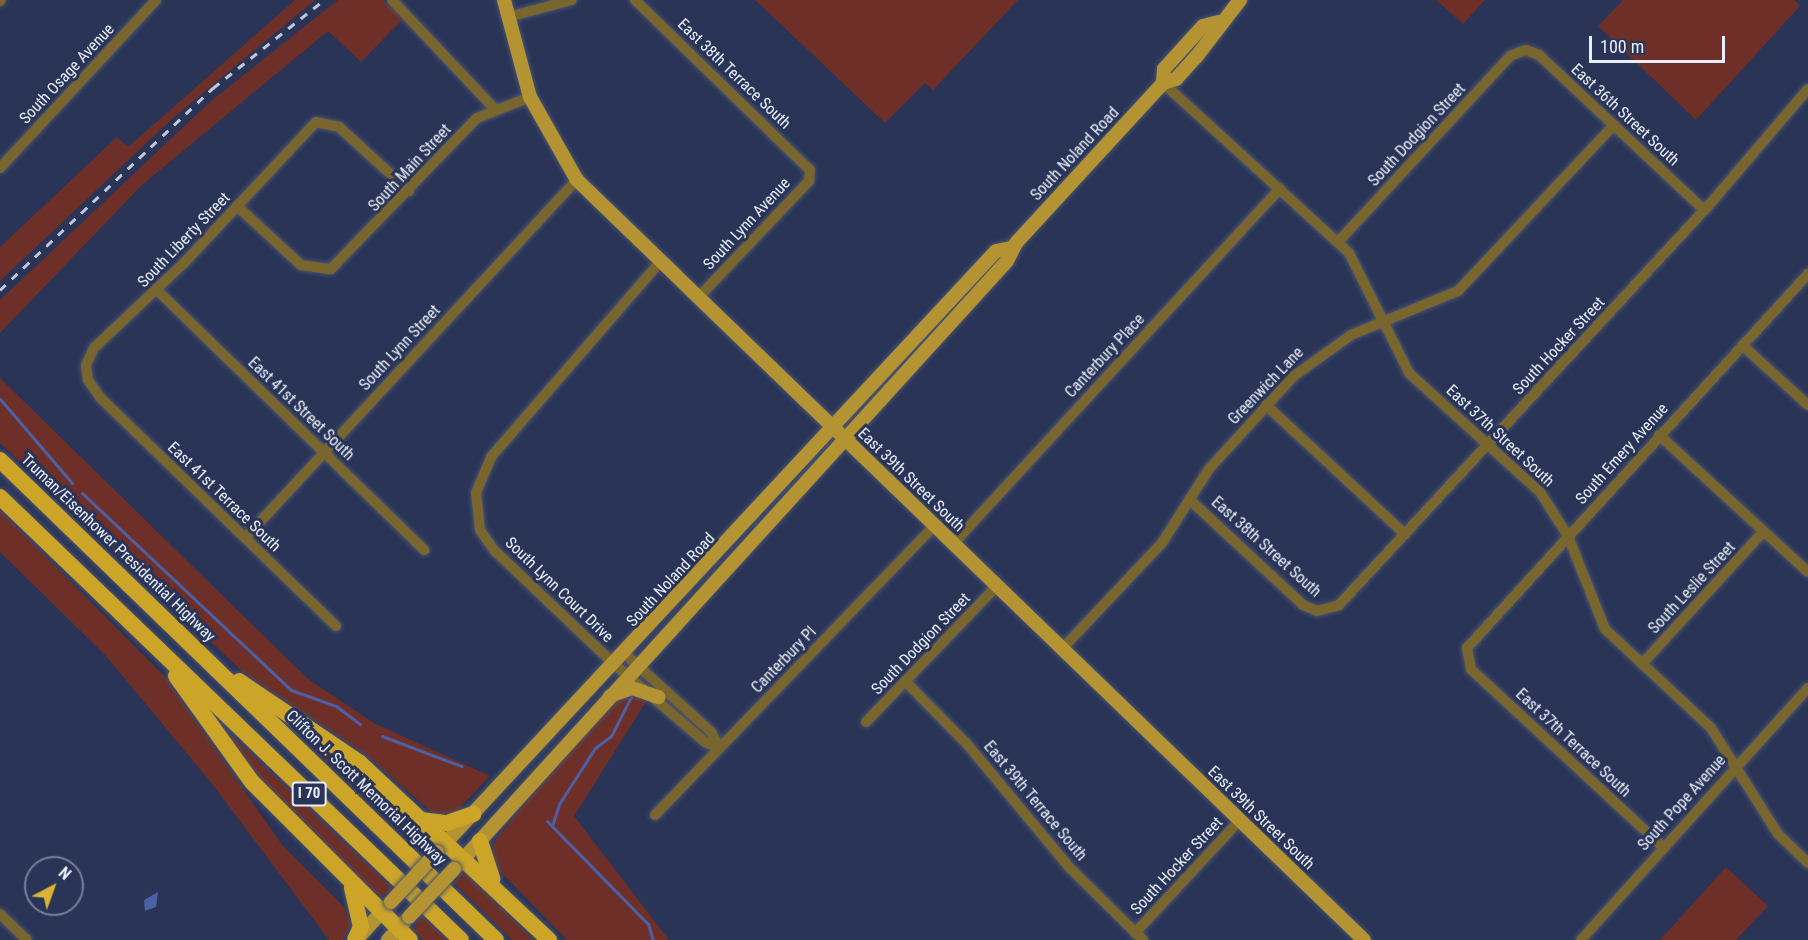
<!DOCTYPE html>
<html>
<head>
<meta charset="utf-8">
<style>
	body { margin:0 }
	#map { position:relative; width:1808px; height:940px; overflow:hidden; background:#293457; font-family:"Roboto Condensed",sans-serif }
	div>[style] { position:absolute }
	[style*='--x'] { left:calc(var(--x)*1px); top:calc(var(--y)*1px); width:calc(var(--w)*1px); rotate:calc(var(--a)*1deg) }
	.green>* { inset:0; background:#6d2f27 }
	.water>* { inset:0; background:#4c60a6 }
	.stream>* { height:3px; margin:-1.5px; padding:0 1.5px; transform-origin:1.5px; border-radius:1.5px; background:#4c60a6 }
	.roads { filter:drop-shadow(0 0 2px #485271) drop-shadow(0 0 2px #485271) }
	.minor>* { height:10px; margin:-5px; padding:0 5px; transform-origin:5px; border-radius:5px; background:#79652e }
	.major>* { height:14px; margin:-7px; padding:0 7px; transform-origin:7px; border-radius:7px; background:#b39332 }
	.highway>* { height:16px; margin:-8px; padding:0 8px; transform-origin:8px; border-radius:8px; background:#cba428 }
	.rail>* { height:3px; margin-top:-1.5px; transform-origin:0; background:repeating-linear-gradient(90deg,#c1c7d9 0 8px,transparent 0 16px) }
	.bridges { filter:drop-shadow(0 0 2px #485271) drop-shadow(0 0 2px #485271) }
	.major-bridge>* { height:14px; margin:-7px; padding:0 7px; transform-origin:7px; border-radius:7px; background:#b39332 }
	span { translate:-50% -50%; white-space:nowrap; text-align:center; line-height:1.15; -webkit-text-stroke:6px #293457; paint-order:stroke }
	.shield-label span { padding:2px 4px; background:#293457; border:2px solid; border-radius:4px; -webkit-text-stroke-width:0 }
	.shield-label { font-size:15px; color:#e9eefb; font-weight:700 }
	.street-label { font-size:16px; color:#e9eefb }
	.north { position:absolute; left:24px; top:856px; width:60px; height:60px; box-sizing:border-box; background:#293457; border:2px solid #767e99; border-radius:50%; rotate:41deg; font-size:16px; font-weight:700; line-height:24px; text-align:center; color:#e9eefb }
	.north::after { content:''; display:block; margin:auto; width:21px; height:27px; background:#dbb233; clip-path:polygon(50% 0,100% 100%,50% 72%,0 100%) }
	.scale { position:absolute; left:1589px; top:36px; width:136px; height:27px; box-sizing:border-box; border:3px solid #e9eefb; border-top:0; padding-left:8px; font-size:18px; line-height:21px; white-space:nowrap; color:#e9eefb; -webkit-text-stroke:4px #293457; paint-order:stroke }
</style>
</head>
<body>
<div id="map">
	<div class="green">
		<i style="clip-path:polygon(295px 0,315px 0,173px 118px,0 281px,0 247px,117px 137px,128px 147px)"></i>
		<i style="clip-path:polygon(338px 0,383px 0,403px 19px,361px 62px,328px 31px,142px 185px,0 333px,0 300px,211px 101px)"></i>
		<i style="clip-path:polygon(755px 0,1018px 0,933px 90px,925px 83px,885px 123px)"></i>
		<i style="clip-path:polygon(1436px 0,1485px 0,1463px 24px)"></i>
		<i style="clip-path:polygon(1623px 0,1795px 0,1800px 6px,1696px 120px,1598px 26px)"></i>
		<i style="clip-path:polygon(0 378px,308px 679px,374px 723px,490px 776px,457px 811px,436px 816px,365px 754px,243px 672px,0 443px)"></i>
		<i style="clip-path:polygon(0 510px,165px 677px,283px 846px,344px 907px,351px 924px,343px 940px,329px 940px,213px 785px,106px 656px,0 552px)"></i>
		<i style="clip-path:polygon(629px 693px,649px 697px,574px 816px,669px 940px,567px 940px,493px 864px,493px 843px,557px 763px,612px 703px)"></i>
		<i style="clip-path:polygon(276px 712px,343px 757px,430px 840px,431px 846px,423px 854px)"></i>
		<i style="clip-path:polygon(209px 717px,239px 742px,394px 890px,380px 897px,262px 785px)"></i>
		<i style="clip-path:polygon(1726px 867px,1768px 906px,1736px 940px,1660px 940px)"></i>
		<i style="clip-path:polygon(460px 873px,467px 875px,534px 940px,512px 940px,454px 883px)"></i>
		<i style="clip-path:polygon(421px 915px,447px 940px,423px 940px,413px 930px)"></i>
	</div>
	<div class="water">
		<i style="clip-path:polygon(158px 892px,156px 907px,145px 911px,144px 900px)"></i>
	</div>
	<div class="stream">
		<i style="--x:0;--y:399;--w:111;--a:49.4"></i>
		<i style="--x:82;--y:493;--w:287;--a:43.3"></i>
		<i style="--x:291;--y:690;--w:48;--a:19.6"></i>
		<i style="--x:336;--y:706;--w:30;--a:37"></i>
		<i style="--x:382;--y:736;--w:85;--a:20.8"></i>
		<i style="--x:547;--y:821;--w:144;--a:45.6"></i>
		<i style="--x:648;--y:924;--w:17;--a:73"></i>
		<i style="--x:552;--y:826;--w:23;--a:-72"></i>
		<i style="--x:559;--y:804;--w:67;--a:-57.3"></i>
		<i style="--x:595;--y:748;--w:20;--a:-37"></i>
		<i style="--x:611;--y:736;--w:44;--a:-62.9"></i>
	</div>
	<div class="roads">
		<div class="minor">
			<i style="--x:392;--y:0;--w:147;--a:46.7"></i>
			<i style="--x:635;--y:0;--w:244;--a:44.2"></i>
			<i style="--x:810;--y:170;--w:11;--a:95"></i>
			<i style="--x:809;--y:181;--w:160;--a:133.5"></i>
			<i style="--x:0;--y:1;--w:1;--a:-45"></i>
			<i style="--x:508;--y:17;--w:66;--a:-14.9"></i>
			<i style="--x:1163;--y:83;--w:252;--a:42.4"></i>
			<i style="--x:1349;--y:253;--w:134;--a:63.4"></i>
			<i style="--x:1409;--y:373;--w:177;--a:42.3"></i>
			<i style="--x:1540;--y:492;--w:52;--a:57.5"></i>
			<i style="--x:1568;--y:536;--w:100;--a:68.3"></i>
			<i style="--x:1605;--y:629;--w:145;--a:43"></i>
			<i style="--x:1711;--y:728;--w:125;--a:57.7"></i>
			<i style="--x:1778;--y:834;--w:42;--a:44"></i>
			<i style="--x:0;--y:168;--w:229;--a:-47.1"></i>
			<i style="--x:237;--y:206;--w:87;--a:42.7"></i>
			<i style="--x:301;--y:265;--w:30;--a:8"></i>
			<i style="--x:331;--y:269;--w:210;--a:-46"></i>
			<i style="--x:477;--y:118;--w:57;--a:-21.6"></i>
			<i style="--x:1338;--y:242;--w:253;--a:-47.2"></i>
			<i style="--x:1510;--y:56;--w:17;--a:-21"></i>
			<i style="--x:1526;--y:50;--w:14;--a:21"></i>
			<i style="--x:1539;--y:55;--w:226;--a:43.2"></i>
			<i style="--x:157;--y:290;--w:373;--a:44.2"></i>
			<i style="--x:1742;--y:345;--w:89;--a:42.3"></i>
			<i style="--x:1266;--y:405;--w:190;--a:42.9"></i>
			<i style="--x:1659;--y:435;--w:202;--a:42.6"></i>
			<i style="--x:1189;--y:499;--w:156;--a:42.9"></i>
			<i style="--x:1303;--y:605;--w:15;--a:23"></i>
			<i style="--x:1317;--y:611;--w:23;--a:-15"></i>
			<i style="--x:1339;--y:605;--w:546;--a:-47.23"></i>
			<i style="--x:1710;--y:204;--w:151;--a:-49.6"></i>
			<i style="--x:246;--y:537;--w:487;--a:-47.2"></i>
			<i style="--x:953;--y:544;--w:483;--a:-47.4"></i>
			<i style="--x:336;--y:626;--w:329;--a:-135.9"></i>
			<i style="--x:100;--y:397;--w:21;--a:-125"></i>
			<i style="--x:88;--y:380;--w:15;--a:-98"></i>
			<i style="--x:86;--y:365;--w:19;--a:-65"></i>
			<i style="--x:94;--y:348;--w:124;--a:-43.4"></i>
			<i style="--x:184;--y:263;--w:193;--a:-46.9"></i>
			<i style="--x:316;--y:122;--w:24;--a:12"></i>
			<i style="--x:339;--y:127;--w:95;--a:42.4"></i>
			<i style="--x:1062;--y:649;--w:146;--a:-46.7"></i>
			<i style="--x:1162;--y:543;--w:88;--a:-57.6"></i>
			<i style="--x:1209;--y:469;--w:126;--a:-47.6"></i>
			<i style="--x:1294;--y:376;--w:70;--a:-35.7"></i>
			<i style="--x:1351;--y:335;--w:116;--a:-22.4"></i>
			<i style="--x:1458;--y:291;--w:228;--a:-46.8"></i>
			<i style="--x:624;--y:653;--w:118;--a:42.2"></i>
			<i style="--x:711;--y:732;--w:18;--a:61"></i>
			<i style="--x:720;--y:748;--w:16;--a:-158"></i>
			<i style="--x:705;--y:742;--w:120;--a:-139.4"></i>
			<i style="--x:614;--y:664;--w:166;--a:-136.5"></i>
			<i style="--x:494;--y:550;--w:24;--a:-125"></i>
			<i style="--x:480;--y:530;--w:37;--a:-96"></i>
			<i style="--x:476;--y:493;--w:39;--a:-67"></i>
			<i style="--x:491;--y:457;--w:259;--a:-49.1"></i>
			<i style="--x:1642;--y:664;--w:179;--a:-47.5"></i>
			<i style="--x:905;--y:681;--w:88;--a:45.5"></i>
			<i style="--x:967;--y:744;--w:161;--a:50.3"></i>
			<i style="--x:1070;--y:868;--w:103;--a:44.6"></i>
			<i style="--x:866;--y:722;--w:189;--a:-46.1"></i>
			<i style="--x:655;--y:815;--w:403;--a:-46"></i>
			<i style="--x:1663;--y:847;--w:262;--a:-137.2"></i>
			<i style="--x:1471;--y:669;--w:21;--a:-101"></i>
			<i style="--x:1467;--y:648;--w:506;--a:-47.64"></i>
			<i style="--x:0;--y:914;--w:37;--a:44"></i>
			<i style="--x:1135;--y:933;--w:154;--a:-47.1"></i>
			<i style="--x:1581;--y:940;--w:339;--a:-48"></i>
		</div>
		<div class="major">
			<i style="--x:504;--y:0;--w:100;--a:75"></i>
			<i style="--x:530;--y:97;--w:95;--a:60.5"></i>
			<i style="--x:577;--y:180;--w:1094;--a:44"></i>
			<i style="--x:1163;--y:83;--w:14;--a:-86"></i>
			<i style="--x:1164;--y:69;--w:58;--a:-47.8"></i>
			<i style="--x:1203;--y:26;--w:16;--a:-14"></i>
			<i style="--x:610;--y:696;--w:23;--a:-20"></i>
			<i style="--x:632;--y:688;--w:28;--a:19"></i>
			<i style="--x:438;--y:851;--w:819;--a:-47.08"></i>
			<i style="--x:996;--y:251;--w:16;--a:-11"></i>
			<i style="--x:456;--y:867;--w:819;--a:-47.72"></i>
			<i style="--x:1007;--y:261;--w:20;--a:-63"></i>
			<i style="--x:1016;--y:243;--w:217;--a:-47.4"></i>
			<i style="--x:1163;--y:83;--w:14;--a:-17"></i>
			<i style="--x:1176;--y:79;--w:31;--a:-48"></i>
			<i style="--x:1197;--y:56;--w:71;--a:-52.5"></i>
			<i style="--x:358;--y:938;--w:43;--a:-47.8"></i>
			<i style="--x:388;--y:940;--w:25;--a:-48"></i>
		</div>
		<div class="highway">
			<i style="--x:0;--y:460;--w:690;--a:44.06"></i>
			<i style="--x:0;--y:497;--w:639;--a:43.86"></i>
			<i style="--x:176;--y:676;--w:130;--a:54.4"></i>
			<i style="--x:252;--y:782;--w:223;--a:45"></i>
			<i style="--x:239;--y:681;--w:146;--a:34.1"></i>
			<i style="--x:360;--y:763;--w:259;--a:43.1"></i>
			<i style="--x:421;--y:820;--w:26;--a:7"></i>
			<i style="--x:447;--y:823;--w:28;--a:-19"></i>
			<i style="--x:480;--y:841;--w:40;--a:72"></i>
			<i style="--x:352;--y:888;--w:40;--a:77"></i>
			<i style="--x:361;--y:927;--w:14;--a:115"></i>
		</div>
	</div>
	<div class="rail">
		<i style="--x:0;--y:290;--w:294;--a:-43.5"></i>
		<i style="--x:213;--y:88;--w:142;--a:-38.4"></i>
	</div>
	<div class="bridges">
		<div class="major-bridge">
			<i style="--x:391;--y:902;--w:68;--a:-47.4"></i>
			<i style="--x:409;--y:917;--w:66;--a:-46.8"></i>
		</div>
	</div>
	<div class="shield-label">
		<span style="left:309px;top:794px">I 70</span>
	</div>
	<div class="street-label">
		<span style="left:67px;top:74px;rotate:-47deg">South Osage Avenue</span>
		<span style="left:734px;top:74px;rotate:44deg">East 38th Terrace South</span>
		<span style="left:1625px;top:115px;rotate:43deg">East 36th Street South</span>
		<span style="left:1417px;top:135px;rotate:-47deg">South Dodgion Street</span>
		<span style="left:1075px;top:154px;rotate:-47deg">South Noland Road</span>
		<span style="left:410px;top:168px;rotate:-47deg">South Main Street</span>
		<span style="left:747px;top:224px;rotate:-47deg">South Lynn Avenue</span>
		<span style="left:184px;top:240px;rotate:-46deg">South Liberty Street</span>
		<span style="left:1559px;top:346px;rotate:-47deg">South Hocker Street</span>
		<span style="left:400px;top:348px;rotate:-47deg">South Lynn Street</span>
		<span style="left:1105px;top:356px;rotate:-47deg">Canterbury Place</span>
		<span style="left:1266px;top:386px;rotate:-46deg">Greenwich Lane</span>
		<span style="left:301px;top:409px;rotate:44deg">East 41st Street South</span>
		<span style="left:1500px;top:436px;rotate:43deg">East 37th Street South</span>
		<span style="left:1622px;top:454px;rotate:-48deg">South Emery Avenue</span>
		<span style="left:911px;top:480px;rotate:44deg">East 39th Street South</span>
		<span style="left:224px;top:497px;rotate:44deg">East 41st Terrace South</span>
		<span style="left:1266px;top:547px;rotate:42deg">East 38th Street South</span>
		<span style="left:118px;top:548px;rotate:44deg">Truman/Eisenhower Presidential Highway</span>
		<span style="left:671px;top:580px;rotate:-47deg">South Noland Road</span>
		<span style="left:1692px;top:588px;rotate:-47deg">South Leslie Street</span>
		<span style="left:559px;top:590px;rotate:44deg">South Lynn Court Drive</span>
		<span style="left:921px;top:644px;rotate:-46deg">South Dodgion Street</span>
		<span style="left:784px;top:660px;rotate:-46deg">Canterbury Pl</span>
		<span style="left:1573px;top:743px;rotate:43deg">East 37th Terrace South</span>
		<span style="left:366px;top:788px;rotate:44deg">Clifton J. Scott Memorial Highway</span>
		<span style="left:1035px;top:801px;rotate:50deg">East 39th Terrace South</span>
		<span style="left:1682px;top:803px;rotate:-48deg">South Pope Avenue</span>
		<span style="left:1261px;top:818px;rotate:44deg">East 39th Street South</span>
		<span style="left:1177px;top:866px;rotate:-47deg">South Hocker Street</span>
	</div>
	<div class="north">N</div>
	<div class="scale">100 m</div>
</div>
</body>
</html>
